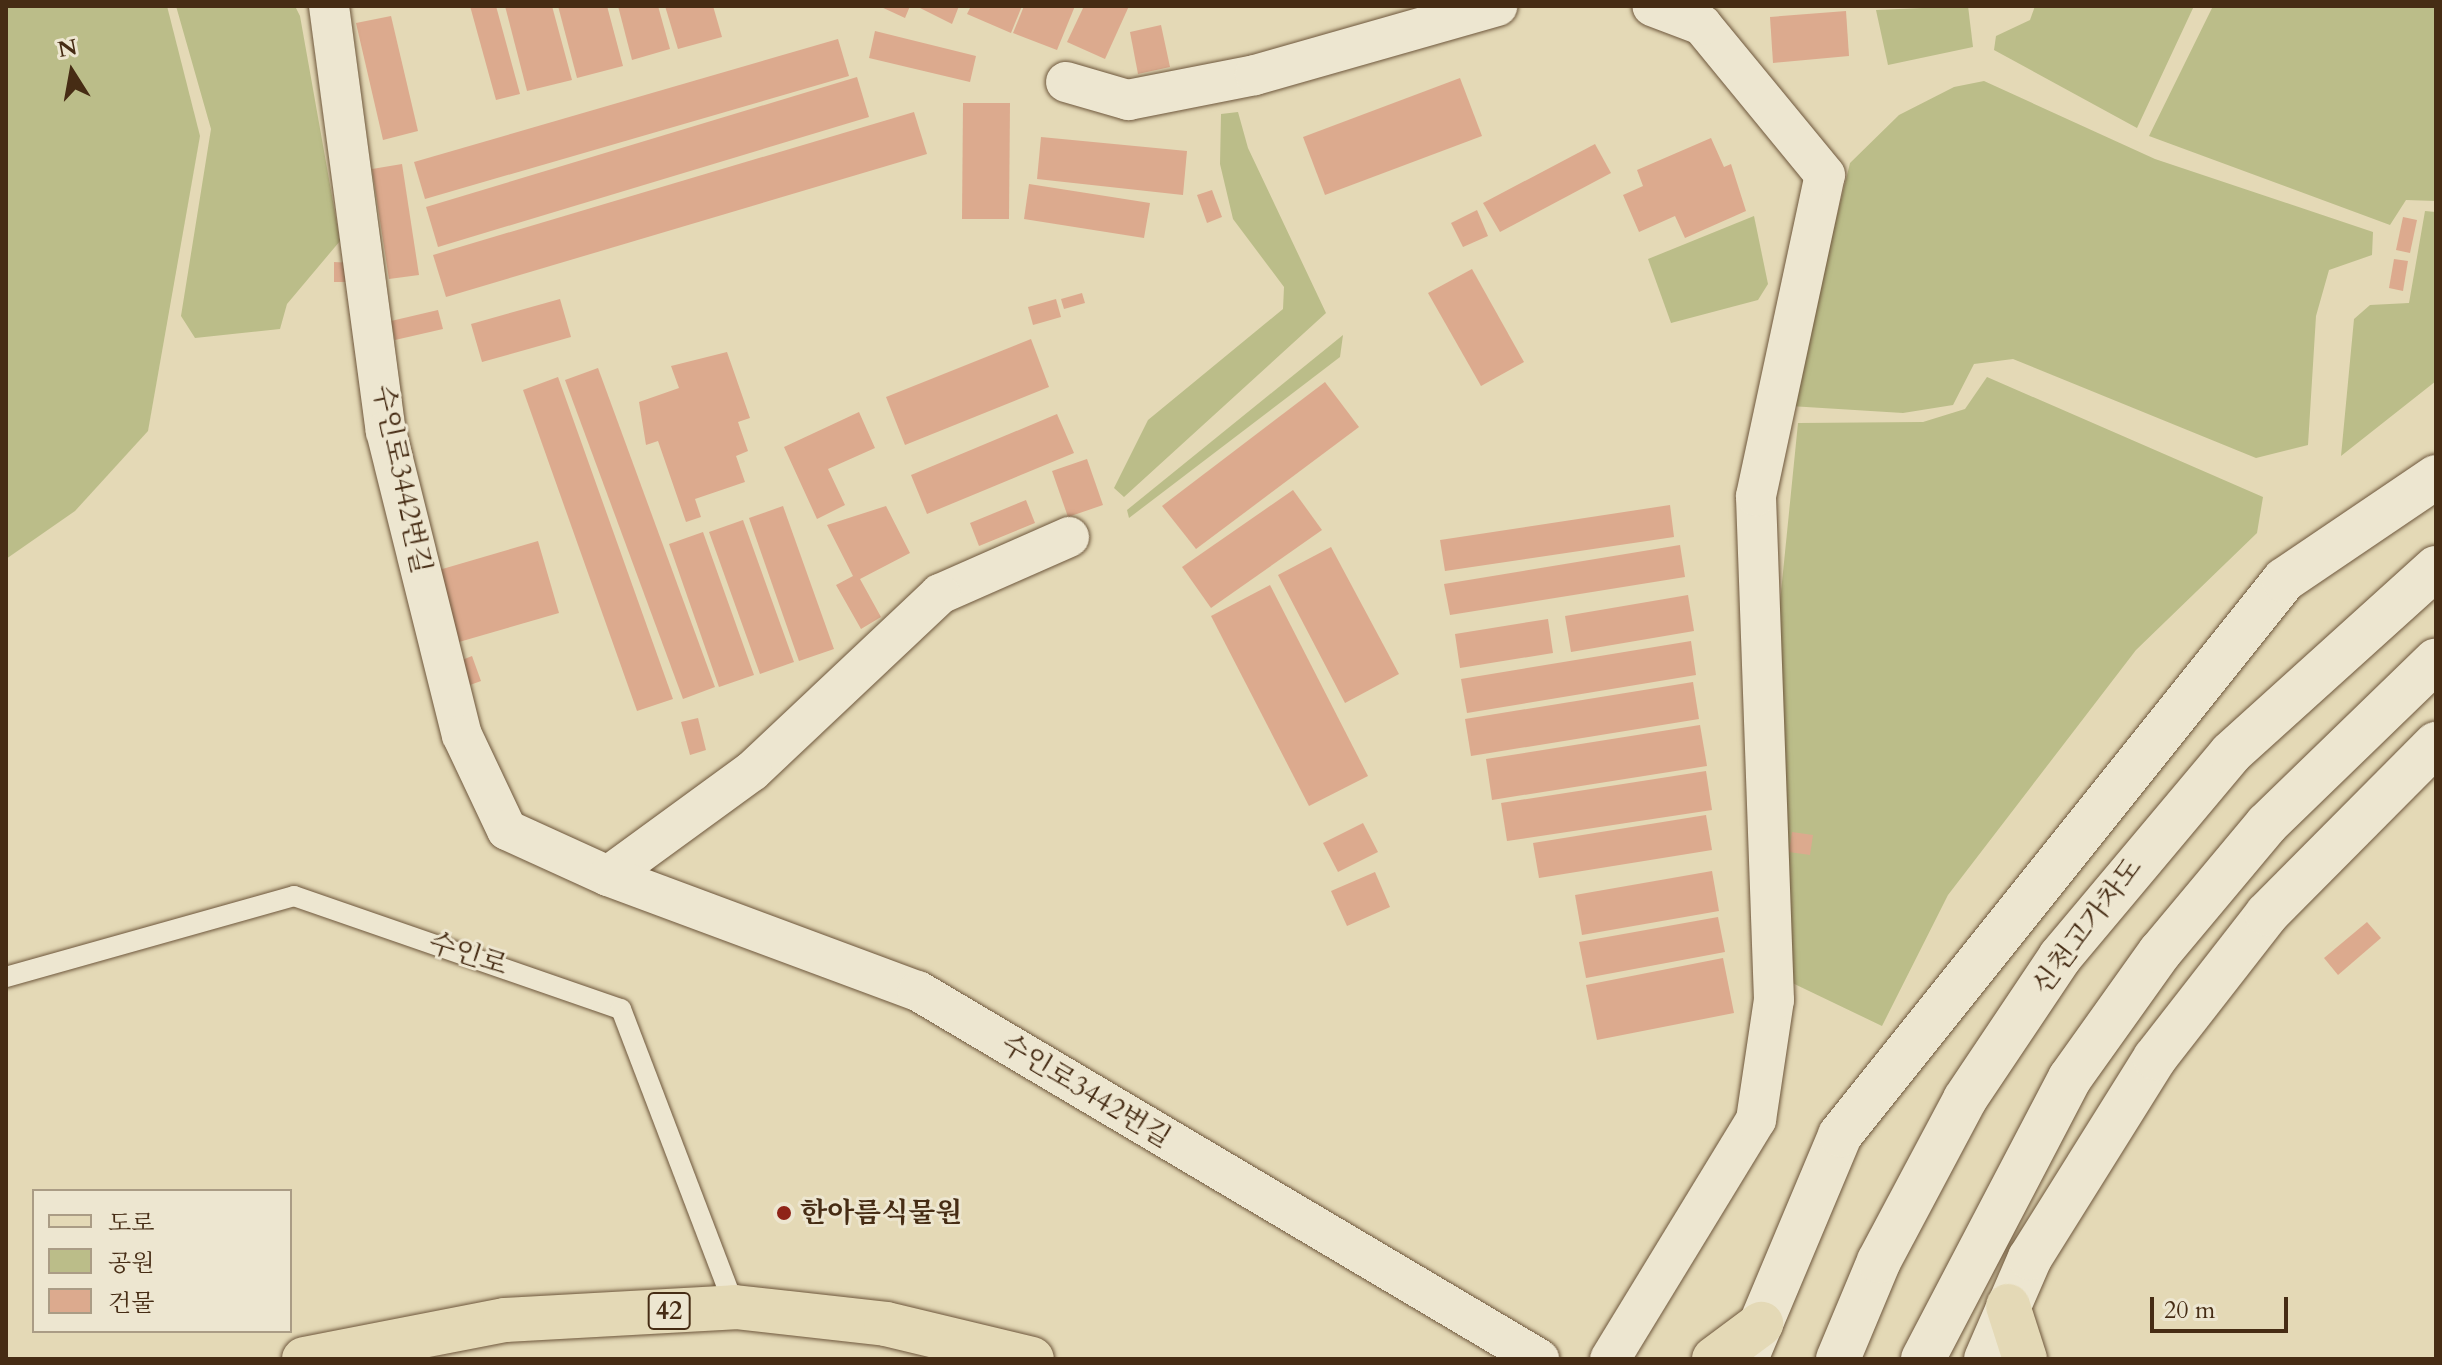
<!DOCTYPE html>
<html>
<head>
<meta charset="utf-8">
<style>
	body { margin:0 }
	#map { position:relative; width:2442px; height:1365px; overflow:hidden; background:#e4d9b6; font-family:Cardo,"Noto Serif KR",serif }
	div>[style] { position:absolute }
	[style*='--x'] { left:calc(var(--x)*1px); top:calc(var(--y)*1px); width:calc(var(--w)*1px); rotate:calc(var(--a)*1deg) }
	.green>* { inset:0; background:#bbbd89 }
	.building>* { inset:0; background:#dcaa8e }
	.roads { filter:drop-shadow(0 0 2px #6e573c) drop-shadow(0 0 2px #6e573c) }
	.lane>* { height:20px; margin:-10px; padding:0 10px; transform-origin:10px; border-radius:10px; background:#ede6d0 }
	.street>* { height:40px; margin:-20px; padding:0 20px; transform-origin:20px; border-radius:20px; background:#ede6d0 }
	.secondary>* { height:44px; margin:-22px; padding:0 22px; transform-origin:22px; border-radius:22px; background:#ede6d0 }
	.primary>* { height:44px; margin:-22px; padding:0 22px; transform-origin:22px; border-radius:22px; background:#e4d9b6 }
	.dots>* { width:22px; height:22px; translate:-50% -50%; box-sizing:border-box; border:4px solid #ede6d0; border-radius:50% }
	span { translate:-50% -50%; white-space:nowrap; text-align:center; line-height:1.15; -webkit-text-stroke:6px #ede6d0; paint-order:stroke }
	.shield-label span { padding:2px 6px; background:#ede6d0; border:2px solid; border-radius:6px; -webkit-text-stroke-width:0 }
	.shield-label { font-size:26px; color:#462c14; font-weight:700 }
	.street-label { font-size:28px; color:#462c14 }
	.poi-label { font-size:28px; color:#462c14; font-weight:700 }
	.left { translate:0 -50%; text-align:left }
	.frame { position:absolute; inset:0; border:8px solid #462c14; pointer-events:none }
	.legend { position:absolute; left:32px; top:1189px; width:260px; height:144px; box-sizing:border-box; background:#ede6d0; border:2px solid #aa9c85; margin:0; padding:10px 14px; list-style:none; font-size:24px; color:#462c14 }
	.legend li { display:flex; align-items:center; gap:16px; height:40px }
	.legend b { width:40px; border:2px solid #aa9c85 }
	.north { position:absolute; left:32px; top:32px; width:80px; height:80px; -webkit-text-stroke:6px #ede6d0; paint-order:stroke; rotate:349deg; font-size:22px; font-weight:700; line-height:32px; text-align:center; color:#462c14 }
	.north::after { content:''; display:block; margin:auto; width:28px; height:36px; background:#462c14; clip-path:polygon(50% 0,100% 100%,50% 72%,0 100%) }
	.scale { position:absolute; left:2150px; top:1297px; width:138px; height:36px; box-sizing:border-box; border:4px solid #462c14; border-top:0; padding-left:10px; font-size:24px; line-height:28px; white-space:nowrap; color:#462c14; -webkit-text-stroke:6px #ede6d0; paint-order:stroke }
</style>
</head>
<body>
<div id="map">
	<div class="green">
		<i style="clip-path:polygon(6px 6px,167px 6px,200px 136px,148px 431px,75px 511px,6px 559px)"></i>
		<i style="clip-path:polygon(176px 6px,295px 6px,300px 16px,340px 241px,287px 304px,280px 329px,195px 338px,181px 316px,211px 129px)"></i>
		<i style="clip-path:polygon(1968px 6px,1973px 47px,1888px 65px,1876px 10px)"></i>
		<i style="clip-path:polygon(2035px 6px,2194px 6px,2137px 128px,1994px 50px,1996px 36px,2030px 20px)"></i>
		<i style="clip-path:polygon(2213px 6px,2436px 6px,2436px 201px,2406px 200px,2390px 225px,2149px 136px)"></i>
		<i style="clip-path:polygon(1984px 81px,2155px 159px,2373px 232px,2372px 255px,2329px 270px,2316px 316px,2308px 445px,2256px 458px,2013px 359px,1974px 364px,1953px 405px,1903px 413px,1790px 406px,1850px 163px,1899px 115px,1954px 87px)"></i>
		<i style="clip-path:polygon(1238px 112px,1248px 148px,1326px 313px,1124px 497px,1114px 488px,1148px 420px,1283px 309px,1284px 287px,1233px 219px,1220px 164px,1221px 114px)"></i>
		<i style="clip-path:polygon(2425px 211px,2436px 212px,2436px 381px,2341px 456px,2354px 319px,2370px 305px,2409px 303px)"></i>
		<i style="clip-path:polygon(1754px 216px,1768px 284px,1758px 300px,1671px 323px,1648px 259px)"></i>
		<i style="clip-path:polygon(1343px 335px,1340px 357px,1129px 518px,1127px 510px)"></i>
		<i style="clip-path:polygon(1987px 377px,2263px 497px,2257px 533px,2136px 650px,1948px 895px,1882px 1026px,1784px 979px,1776px 642px,1798px 423px,1923px 422px,1965px 409px)"></i>
	</div>
	<div class="building">
		<i style="clip-path:polygon(470px 6px,496px 6px,520px 94px,496px 100px)"></i>
		<i style="clip-path:polygon(505px 6px,552px 6px,572px 80px,527px 91px)"></i>
		<i style="clip-path:polygon(558px 6px,607px 6px,623px 66px,577px 78px)"></i>
		<i style="clip-path:polygon(618px 6px,658px 6px,670px 49px,632px 60px)"></i>
		<i style="clip-path:polygon(665px 6px,713px 6px,722px 37px,678px 49px)"></i>
		<i style="clip-path:polygon(879px 6px,910px 6px,905px 18px)"></i>
		<i style="clip-path:polygon(916px 6px,959px 6px,952px 24px)"></i>
		<i style="clip-path:polygon(971px 6px,1022px 6px,1011px 33px,967px 14px)"></i>
		<i style="clip-path:polygon(1024px 6px,1075px 6px,1057px 50px,1013px 33px)"></i>
		<i style="clip-path:polygon(1084px 6px,1129px 6px,1105px 59px,1067px 42px)"></i>
		<i style="clip-path:polygon(1846px 11px,1849px 56px,1773px 63px,1770px 17px)"></i>
		<i style="clip-path:polygon(391px 16px,418px 131px,383px 140px,356px 23px)"></i>
		<i style="clip-path:polygon(1161px 25px,1170px 67px,1138px 74px,1130px 32px)"></i>
		<i style="clip-path:polygon(875px 31px,976px 56px,970px 82px,869px 58px)"></i>
		<i style="clip-path:polygon(838px 39px,849px 76px,425px 199px,414px 162px)"></i>
		<i style="clip-path:polygon(857px 77px,869px 117px,438px 247px,426px 207px)"></i>
		<i style="clip-path:polygon(1460px 78px,1482px 136px,1325px 195px,1303px 137px)"></i>
		<i style="clip-path:polygon(963px 103px,1010px 103px,1009px 219px,962px 219px)"></i>
		<i style="clip-path:polygon(914px 112px,927px 154px,446px 297px,433px 255px)"></i>
		<i style="clip-path:polygon(1041px 137px,1187px 151px,1183px 195px,1037px 179px)"></i>
		<i style="clip-path:polygon(1711px 138px,1724px 167px,1731px 164px,1746px 211px,1685px 238px,1675px 216px,1639px 232px,1623px 195px,1643px 186px,1637px 170px)"></i>
		<i style="clip-path:polygon(1595px 144px,1611px 173px,1500px 232px,1483px 203px)"></i>
		<i style="clip-path:polygon(402px 164px,419px 275px,389px 279px,372px 169px)"></i>
		<i style="clip-path:polygon(1029px 184px,1150px 203px,1144px 238px,1024px 219px)"></i>
		<i style="clip-path:polygon(1212px 190px,1222px 217px,1207px 223px,1197px 195px)"></i>
		<i style="clip-path:polygon(1477px 210px,1488px 236px,1463px 247px,1451px 223px)"></i>
		<i style="clip-path:polygon(2403px 217px,2417px 220px,2410px 253px,2396px 250px)"></i>
		<i style="clip-path:polygon(2394px 259px,2408px 261px,2403px 291px,2389px 288px)"></i>
		<i style="clip-path:polygon(334px 262px,353px 263px,353px 282px,334px 282px)"></i>
		<i style="clip-path:polygon(1472px 269px,1524px 362px,1481px 386px,1428px 293px)"></i>
		<i style="clip-path:polygon(1082px 293px,1085px 303px,1064px 309px,1061px 299px)"></i>
		<i style="clip-path:polygon(560px 299px,571px 337px,482px 362px,471px 324px)"></i>
		<i style="clip-path:polygon(1056px 299px,1061px 317px,1033px 325px,1028px 307px)"></i>
		<i style="clip-path:polygon(438px 310px,443px 329px,395px 340px,391px 321px)"></i>
		<i style="clip-path:polygon(1031px 339px,1049px 387px,905px 445px,886px 397px)"></i>
		<i style="clip-path:polygon(727px 352px,750px 418px,738px 422px,748px 451px,736px 456px,745px 482px,695px 499px,701px 517px,686px 522px,658px 441px,646px 445px,639px 402px,679px 388px,671px 366px)"></i>
		<i style="clip-path:polygon(598px 368px,715px 687px,683px 699px,565px 380px)"></i>
		<i style="clip-path:polygon(558px 377px,673px 699px,637px 711px,523px 390px)"></i>
		<i style="clip-path:polygon(1325px 382px,1359px 427px,1196px 549px,1162px 506px)"></i>
		<i style="clip-path:polygon(859px 412px,875px 448px,828px 469px,845px 505px,817px 519px,784px 447px)"></i>
		<i style="clip-path:polygon(1057px 414px,1074px 453px,927px 514px,911px 475px)"></i>
		<i style="clip-path:polygon(1087px 459px,1103px 505px,1068px 517px,1052px 471px)"></i>
		<i style="clip-path:polygon(1293px 490px,1322px 530px,1211px 608px,1182px 567px)"></i>
		<i style="clip-path:polygon(1026px 500px,1035px 523px,979px 546px,970px 523px)"></i>
		<i style="clip-path:polygon(1670px 505px,1674px 537px,1445px 571px,1440px 540px)"></i>
		<i style="clip-path:polygon(783px 506px,834px 649px,799px 661px,749px 518px)"></i>
		<i style="clip-path:polygon(886px 506px,910px 553px,860px 579px,881px 617px,861px 629px,836px 585px,853px 576px,827px 525px)"></i>
		<i style="clip-path:polygon(743px 520px,794px 662px,760px 674px,709px 532px)"></i>
		<i style="clip-path:polygon(703px 532px,754px 675px,719px 687px,669px 544px)"></i>
		<i style="clip-path:polygon(538px 541px,559px 613px,459px 642px,439px 570px)"></i>
		<i style="clip-path:polygon(1680px 545px,1685px 577px,1450px 615px,1444px 584px)"></i>
		<i style="clip-path:polygon(1331px 547px,1399px 674px,1345px 703px,1278px 575px)"></i>
		<i style="clip-path:polygon(1270px 585px,1368px 776px,1309px 806px,1211px 616px)"></i>
		<i style="clip-path:polygon(1688px 595px,1694px 631px,1571px 652px,1565px 616px)"></i>
		<i style="clip-path:polygon(1548px 619px,1553px 653px,1460px 668px,1455px 634px)"></i>
		<i style="clip-path:polygon(1691px 641px,1696px 675px,1467px 713px,1461px 679px)"></i>
		<i style="clip-path:polygon(472px 656px,481px 681px,470px 685px,462px 660px)"></i>
		<i style="clip-path:polygon(1693px 682px,1699px 719px,1471px 756px,1465px 719px)"></i>
		<i style="clip-path:polygon(698px 718px,706px 750px,690px 755px,681px 722px)"></i>
		<i style="clip-path:polygon(1700px 725px,1707px 766px,1492px 800px,1486px 759px)"></i>
		<i style="clip-path:polygon(1706px 771px,1712px 810px,1507px 841px,1501px 803px)"></i>
		<i style="clip-path:polygon(1706px 815px,1712px 850px,1539px 878px,1533px 843px)"></i>
		<i style="clip-path:polygon(1363px 823px,1378px 852px,1338px 872px,1323px 843px)"></i>
		<i style="clip-path:polygon(1792px 832px,1813px 835px,1810px 855px,1789px 852px)"></i>
		<i style="clip-path:polygon(1712px 871px,1719px 911px,1582px 935px,1575px 895px)"></i>
		<i style="clip-path:polygon(1375px 872px,1390px 907px,1347px 926px,1331px 891px)"></i>
		<i style="clip-path:polygon(1718px 917px,1725px 952px,1586px 978px,1579px 942px)"></i>
		<i style="clip-path:polygon(2367px 922px,2381px 938px,2338px 975px,2324px 958px)"></i>
		<i style="clip-path:polygon(1723px 958px,1734px 1013px,1597px 1040px,1586px 985px)"></i>
	</div>
	<div class="roads">
		<div class="lane">
			<i style="--x:6;--y:977;--w:299;--a:-15.7"></i>
			<i style="--x:294;--y:896;--w:346;--a:19.1"></i>
			<i style="--x:621;--y:1009;--w:319;--a:69.1"></i>
		</div>
		<div class="street">
			<i style="--x:329;--y:6;--w:429;--a:82.4"></i>
			<i style="--x:386;--y:431;--w:313;--a:76"></i>
			<i style="--x:462;--y:735;--w:105;--a:64.7"></i>
			<i style="--x:507;--y:830;--w:111;--a:24.5"></i>
			<i style="--x:1066;--y:82;--w:65;--a:16.2"></i>
			<i style="--x:1128;--y:100;--w:129;--a:-11.1"></i>
			<i style="--x:1255;--y:75;--w:252;--a:-15.9"></i>
			<i style="--x:1069;--y:537;--w:141;--a:156.2"></i>
			<i style="--x:940;--y:594;--w:258;--a:136.7"></i>
			<i style="--x:752;--y:771;--w:178;--a:143.9"></i>
			<i style="--x:608;--y:876;--w:331;--a:20.4"></i>
			<i style="--x:918;--y:991;--w:722;--a:30.65"></i>
			<i style="--x:1610;--y:1359;--w:280;--a:-58.6"></i>
			<i style="--x:1756;--y:1120;--w:121;--a:-81.5"></i>
			<i style="--x:1774;--y:1000;--w:504;--a:-92.05"></i>
			<i style="--x:1756;--y:496;--w:328;--a:-77.9"></i>
			<i style="--x:1825;--y:175;--w:194;--a:-129.4"></i>
			<i style="--x:1702;--y:25;--w:53;--a:-159.2"></i>
		</div>
		<div class="secondary">
			<i style="--x:1746;--y:1359;--w:243;--a:-67.2"></i>
			<i style="--x:1840;--y:1135;--w:711;--a:-51.34"></i>
			<i style="--x:2284;--y:580;--w:184;--a:-34.1"></i>
			<i style="--x:1838;--y:1359;--w:106;--a:-67.3"></i>
			<i style="--x:1879;--y:1261;--w:183;--a:-62"></i>
			<i style="--x:1965;--y:1099;--w:171;--a:-56.2"></i>
			<i style="--x:2060;--y:957;--w:266;--a:-50"></i>
			<i style="--x:2231;--y:753;--w:276;--a:-42.1"></i>
			<i style="--x:1923;--y:1359;--w:317;--a:-62.4"></i>
			<i style="--x:2070;--y:1078;--w:155;--a:-54.5"></i>
			<i style="--x:2160;--y:952;--w:167;--a:-50.1"></i>
			<i style="--x:2267;--y:824;--w:235;--a:-44.1"></i>
			<i style="--x:1986;--y:1359;--w:110;--a:-66.5"></i>
			<i style="--x:2030;--y:1258;--w:236;--a:-58"></i>
			<i style="--x:2155;--y:1058;--w:182;--a:-52.1"></i>
			<i style="--x:2267;--y:914;--w:240;--a:-45.2"></i>
		</div>
		<div class="primary">
			<i style="--x:2008;--y:1306;--w:56;--a:72.2"></i>
			<i style="--x:304;--y:1359;--w:205;--a:-11"></i>
			<i style="--x:505;--y:1320;--w:230;--a:-3.2"></i>
			<i style="--x:735;--y:1307;--w:152;--a:6.4"></i>
			<i style="--x:886;--y:1324;--w:150;--a:13.5"></i>
			<i style="--x:1714;--y:1359;--w:59;--a:-36.7"></i>
		</div>
	</div>
	<div class="dots">
		<i style="left:784px;top:1213px;background:#8f2418"></i>
	</div>
	<div class="shield-label">
		<span style="left:669px;top:1311px">42</span>
	</div>
	<div class="street-label">
		<span style="left:402px;top:479px;rotate:78deg">수인로3442번길</span>
		<span style="left:2087px;top:926px;rotate:-53deg">신천고가차도</span>
		<span style="left:468px;top:954px;rotate:18deg">수인로</span>
		<span style="left:1086px;top:1091px;rotate:31deg">수인로3442번길</span>
	</div>
	<div class="poi-label">
		<span class="left" style="left:800px;top:1213px">한아름식물원</span>
	</div>
	<div class="frame"></div>
	<ul class="legend">
	<li><b style="height:10px;background:#e4d9b6"></b>도로</li>
	<li><b style="height:22px;background:#bbbd89"></b>공원</li>
	<li><b style="height:22px;background:#dcaa8e"></b>건물</li>
	</ul>
	<div class="north">N</div>
	<div class="scale">20 m</div>
</div>
</body>
</html>
